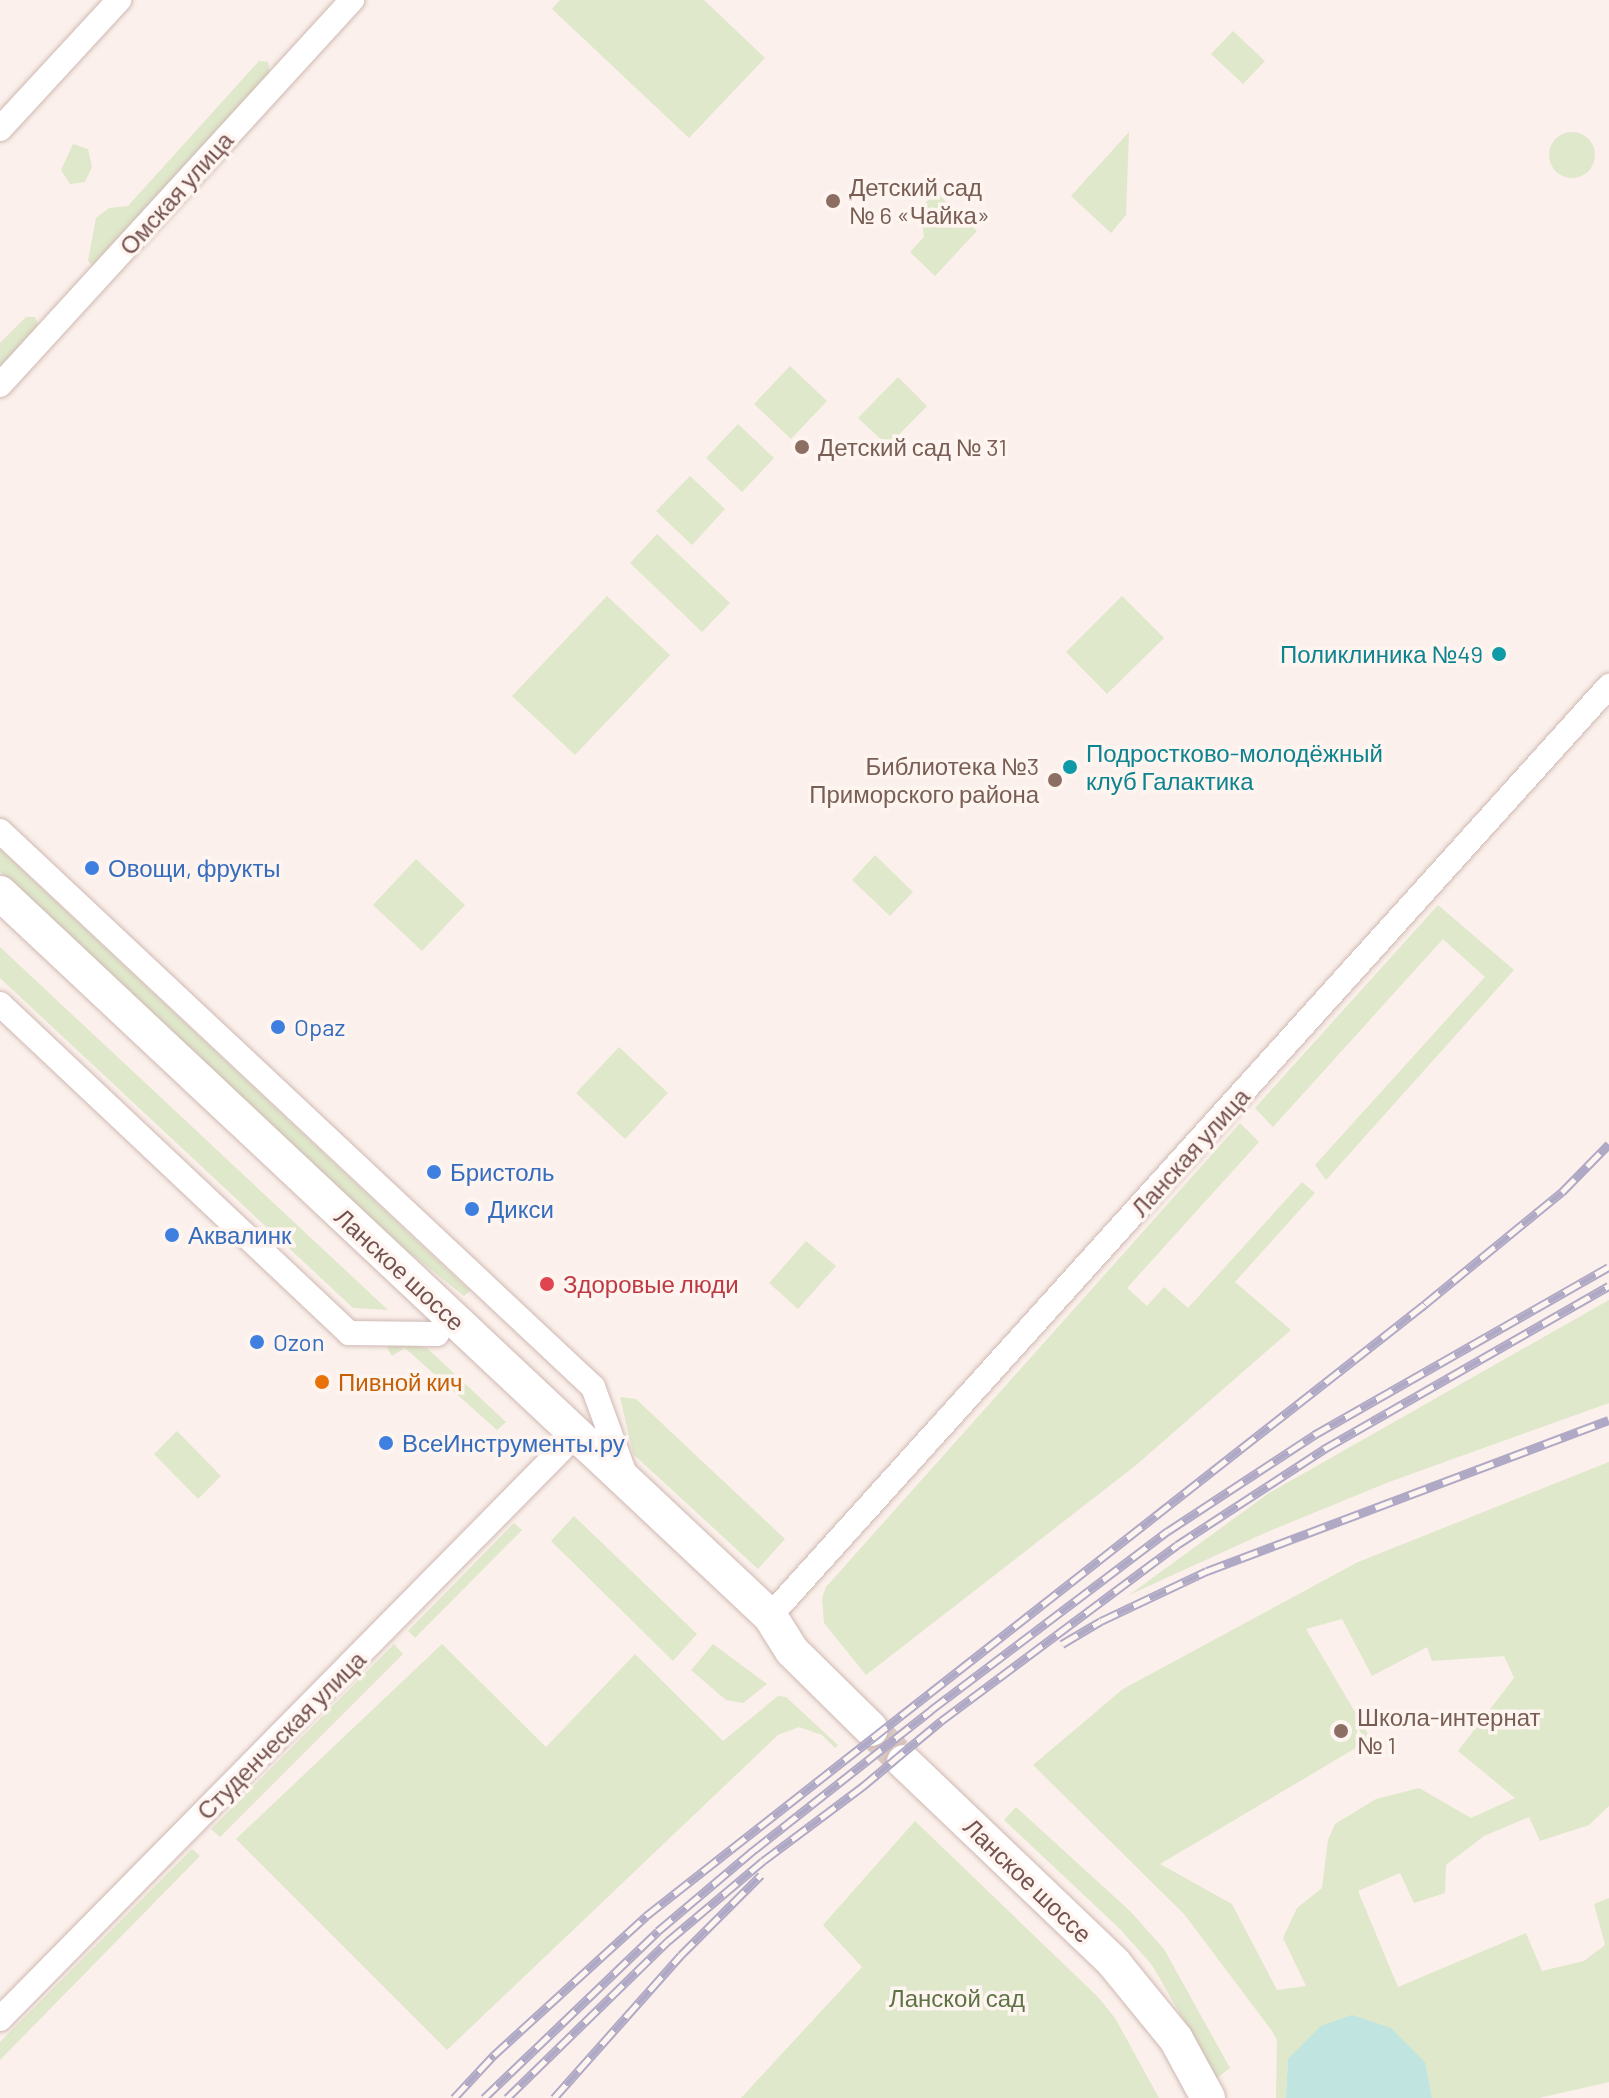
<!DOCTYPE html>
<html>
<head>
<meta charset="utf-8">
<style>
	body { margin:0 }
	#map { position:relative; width:1609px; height:2098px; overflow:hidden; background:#fbf0eb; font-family:Barlow,sans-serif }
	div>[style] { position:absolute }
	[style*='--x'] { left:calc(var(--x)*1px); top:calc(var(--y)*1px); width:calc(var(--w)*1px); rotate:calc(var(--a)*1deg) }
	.green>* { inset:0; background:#dfe8ca }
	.round { border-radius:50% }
	.water>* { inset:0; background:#c0e4df }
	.secondary-tunnel>* { height:34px; margin-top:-17px; transform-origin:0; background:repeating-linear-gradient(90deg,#dac8c4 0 34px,transparent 0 51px) }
	.roads { filter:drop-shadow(0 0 2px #cfb8b3) drop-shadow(0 0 2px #cfb8b3) }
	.minor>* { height:24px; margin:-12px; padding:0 12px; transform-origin:12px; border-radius:12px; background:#fff }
	.secondary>* { height:34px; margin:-17px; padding:0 17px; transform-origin:17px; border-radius:17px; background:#fff }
	.rail>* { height:9px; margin-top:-4.5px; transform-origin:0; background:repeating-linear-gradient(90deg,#fef5f1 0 18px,#b0a9c5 0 36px); box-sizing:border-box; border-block:2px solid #b0a9c5 }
	.dots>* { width:22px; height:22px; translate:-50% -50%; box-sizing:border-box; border:4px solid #fef5f1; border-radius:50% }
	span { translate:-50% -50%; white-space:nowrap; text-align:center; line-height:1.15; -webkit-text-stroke:7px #fef5f1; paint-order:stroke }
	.education-label { font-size:24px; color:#785e54 }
	.left { translate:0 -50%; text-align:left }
	.right { translate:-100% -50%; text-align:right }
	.street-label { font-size:24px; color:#75524f }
	.culture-label { font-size:24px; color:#0d838f }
	.shop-label { font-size:24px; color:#366cbe }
	.health-label { font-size:24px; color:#be3a42 }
	.food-label { font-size:24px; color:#c56008 }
	.park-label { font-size:24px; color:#5f7445 }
</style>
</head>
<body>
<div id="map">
	<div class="green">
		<i style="clip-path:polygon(560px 0,704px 0,765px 58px,689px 138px,552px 9px)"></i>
		<i style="clip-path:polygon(1233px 31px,1265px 61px,1243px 84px,1211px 54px)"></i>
		<i style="clip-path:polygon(259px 61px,268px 62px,270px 76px,93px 266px,88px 261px,96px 218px,109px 208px,128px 206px)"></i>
		<i class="round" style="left:1549px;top:132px;width:46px;height:46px"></i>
		<i style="clip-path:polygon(1129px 132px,1126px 215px,1111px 233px,1071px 196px)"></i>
		<i style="clip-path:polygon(73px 144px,88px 149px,92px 167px,85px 182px,70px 184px,61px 170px)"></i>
		<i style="clip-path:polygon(936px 192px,977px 231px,935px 276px,910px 252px,924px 237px,920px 209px)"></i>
		<i style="clip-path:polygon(26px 317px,35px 317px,38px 325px,0 369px,0 343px)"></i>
		<i style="clip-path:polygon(790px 366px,827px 401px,791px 439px,754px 404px)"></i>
		<i style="clip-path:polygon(898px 377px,927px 406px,888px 446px,858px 418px)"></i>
		<i style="clip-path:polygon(738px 424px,774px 458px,742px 492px,706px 458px)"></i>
		<i style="clip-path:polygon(690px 476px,725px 509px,692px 545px,656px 511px)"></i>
		<i style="clip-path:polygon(657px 534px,730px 603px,702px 632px,630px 563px)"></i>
		<i style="clip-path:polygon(607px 596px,670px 655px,575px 755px,512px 696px)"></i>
		<i style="clip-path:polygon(1122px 596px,1164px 638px,1107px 694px,1066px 652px)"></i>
		<i style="clip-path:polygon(0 849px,470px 1291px,464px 1296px,371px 1222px,0 872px)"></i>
		<i style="clip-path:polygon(875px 855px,913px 892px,890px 916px,852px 880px)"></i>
		<i style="clip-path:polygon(416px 859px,465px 905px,422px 951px,373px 905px)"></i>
		<i style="clip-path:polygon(1438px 905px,1514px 970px,1326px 1180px,1315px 1165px,1485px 977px,1443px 939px,1273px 1127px,1255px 1108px)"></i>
		<i style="clip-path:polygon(0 947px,388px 1310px,353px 1308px,0 978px)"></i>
		<i style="clip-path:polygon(619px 1047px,668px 1093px,625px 1139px,576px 1093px)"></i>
		<i style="clip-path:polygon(1240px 1123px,1259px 1142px,1127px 1288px,1147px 1306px,1164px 1287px,1188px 1308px,1302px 1182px,1315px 1193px,1235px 1282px,1291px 1330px,1135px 1466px,866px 1675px,824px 1623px,822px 1598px,826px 1587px)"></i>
		<i style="clip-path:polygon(806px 1241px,836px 1266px,798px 1309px,769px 1283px)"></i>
		<i style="clip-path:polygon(1609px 1300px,1609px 1403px,1389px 1482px,1267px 1532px,1129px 1595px,1269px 1493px)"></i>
		<i style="clip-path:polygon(394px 1341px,427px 1348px,506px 1422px,497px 1430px,405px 1348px,392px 1356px,387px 1348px)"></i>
		<i style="clip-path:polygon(620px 1397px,636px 1399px,785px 1539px,758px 1569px,633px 1454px)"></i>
		<i style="clip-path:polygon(177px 1431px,221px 1476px,198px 1499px,154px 1454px)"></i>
		<i style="clip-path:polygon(evenodd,1609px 1462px,1609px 1806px,1589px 1825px,1540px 1841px,1529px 1817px,1484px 1836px,1446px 1865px,1445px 1893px,1414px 1903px,1400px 1873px,1358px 1891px,1398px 1987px,1526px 1933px,1542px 1971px,1584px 1961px,1605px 1945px,1594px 1904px,1609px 1898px,1609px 2082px,1539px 2098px,1432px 2098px,1424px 2062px,1288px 2059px,1286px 2098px,1276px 2098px,1277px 2040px,1272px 2031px,1184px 1914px,1033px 1765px,1123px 1689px,1358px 1562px,1609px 1462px,1342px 1619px,1372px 1676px,1427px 1647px,1432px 1661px,1504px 1656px,1514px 1678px,1458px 1751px,1515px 1798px,1471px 1818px,1419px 1788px,1376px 1799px,1335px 1824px,1328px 1840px,1322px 1888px,1297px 1908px,1283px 1938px,1306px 1986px,1277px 1990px,1232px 1904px,1160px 1864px,1371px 1739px,1306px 1629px,1342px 1619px)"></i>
		<i style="clip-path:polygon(574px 1516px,697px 1634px,673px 1661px,551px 1541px)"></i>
		<i style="clip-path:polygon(514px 1523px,522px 1530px,415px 1638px,408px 1631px)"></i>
		<i style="clip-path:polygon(394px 1644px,403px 1654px,220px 1837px,211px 1829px)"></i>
		<i style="clip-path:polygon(442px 1644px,546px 1747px,635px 1654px,723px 1741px,778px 1696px,786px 1697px,838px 1745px,835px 1748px,822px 1735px,799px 1727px,778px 1735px,447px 2050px,236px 1839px)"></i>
		<i style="clip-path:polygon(713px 1644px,767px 1684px,743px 1703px,726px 1700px,691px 1670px)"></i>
		<i style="clip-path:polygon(1016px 1807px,1130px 1911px,1164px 1949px,1230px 2068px,1217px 2078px,1152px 1965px,1119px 1928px,1004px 1820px)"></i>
		<i style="clip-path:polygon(915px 1821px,1098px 1997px,1115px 2018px,1159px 2098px,741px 2098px,862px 1967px,823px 1925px)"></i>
		<i style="clip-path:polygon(192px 1849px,200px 1856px,0 2060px,0 2042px)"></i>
	</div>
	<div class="water">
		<i style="clip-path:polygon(1352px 2015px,1391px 2028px,1425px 2062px,1432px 2098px,1286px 2098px,1288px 2059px,1321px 2026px)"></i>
	</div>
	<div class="secondary-tunnel">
		<i style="--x:871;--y:1729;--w:47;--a:45"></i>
	</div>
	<div class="roads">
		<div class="minor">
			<i style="--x:0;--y:129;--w:176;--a:-47.3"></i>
			<i style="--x:0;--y:385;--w:522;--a:-47.56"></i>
			<i style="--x:0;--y:831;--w:813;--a:43.16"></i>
			<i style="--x:593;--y:1387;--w:96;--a:69.9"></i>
			<i style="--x:0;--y:1004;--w:480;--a:43.3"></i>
			<i style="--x:349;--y:1333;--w:88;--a:0.7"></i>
			<i style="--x:770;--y:1616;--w:1253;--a:-47.94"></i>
			<i style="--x:0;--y:2019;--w:799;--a:-45.41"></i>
		</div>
		<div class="secondary">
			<i style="--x:0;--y:893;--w:1056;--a:43.2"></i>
			<i style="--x:770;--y:1616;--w:41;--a:57.8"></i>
			<i style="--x:792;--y:1651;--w:111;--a:44.6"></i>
			<i style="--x:904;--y:1762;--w:291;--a:43.7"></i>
			<i style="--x:1114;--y:1963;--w:98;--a:50.8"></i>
			<i style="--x:1176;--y:2039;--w:67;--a:61.5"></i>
		</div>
	</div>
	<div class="rail">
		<i style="--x:1062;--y:1644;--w:45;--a:-30.5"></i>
		<i style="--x:1101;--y:1621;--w:117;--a:-25.3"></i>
		<i style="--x:1207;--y:1571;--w:429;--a:-20.6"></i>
		<i style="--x:454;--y:2098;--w:59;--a:-47.1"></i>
		<i style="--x:494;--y:2055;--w:206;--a:-42.4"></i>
		<i style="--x:646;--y:1916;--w:991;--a:-38.15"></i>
		<i style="--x:1425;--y:1304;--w:177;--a:-39.3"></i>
		<i style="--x:1562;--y:1192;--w:67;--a:-45.6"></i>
		<i style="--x:484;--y:2098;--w:241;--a:-43.8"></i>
		<i style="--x:658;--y:1931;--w:126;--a:-40.2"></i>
		<i style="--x:754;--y:1850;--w:226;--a:-38.3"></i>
		<i style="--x:931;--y:1710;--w:297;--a:-37.1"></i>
		<i style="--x:1168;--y:1531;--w:175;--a:-33.3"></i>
		<i style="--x:1314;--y:1435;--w:339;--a:-29.7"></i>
		<i style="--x:507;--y:2098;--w:225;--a:-44.3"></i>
		<i style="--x:668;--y:1941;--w:124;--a:-40.1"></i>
		<i style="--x:763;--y:1861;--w:124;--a:-36.8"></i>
		<i style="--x:862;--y:1787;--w:103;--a:-39.9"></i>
		<i style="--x:941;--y:1721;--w:294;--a:-36.7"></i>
		<i style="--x:1177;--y:1545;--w:176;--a:-33.1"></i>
		<i style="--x:1324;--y:1449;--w:328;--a:-29.8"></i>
		<i style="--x:554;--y:2098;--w:191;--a:-48.4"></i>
		<i style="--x:681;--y:1955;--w:113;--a:-45"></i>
	</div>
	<div class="dots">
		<i style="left:833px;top:201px;background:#8d6e63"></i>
		<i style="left:802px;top:447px;background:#8d6e63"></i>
		<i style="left:1499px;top:654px;background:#0f9aa8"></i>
		<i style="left:1070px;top:767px;background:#0f9aa8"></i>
		<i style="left:1055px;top:780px;background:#8d6e63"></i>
		<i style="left:92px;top:868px;background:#3f7fe0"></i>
		<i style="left:278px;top:1027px;background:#3f7fe0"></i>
		<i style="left:434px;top:1172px;background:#3f7fe0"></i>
		<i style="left:472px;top:1209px;background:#3f7fe0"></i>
		<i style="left:172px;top:1235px;background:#3f7fe0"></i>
		<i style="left:547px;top:1284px;background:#e0444e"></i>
		<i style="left:257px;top:1342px;background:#3f7fe0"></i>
		<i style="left:322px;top:1382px;background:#e8710a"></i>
		<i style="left:386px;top:1443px;background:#3f7fe0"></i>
		<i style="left:1341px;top:1731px;background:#8d6e63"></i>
	</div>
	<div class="education-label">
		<span class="left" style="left:849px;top:201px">Детский сад<br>№ 6 «Чайка»</span>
		<span class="left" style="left:818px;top:447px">Детский сад № 31</span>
		<span class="right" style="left:1039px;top:780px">Библиотека №3<br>Приморского района</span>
		<span class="left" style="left:1357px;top:1731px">Школа-интернат<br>№ 1</span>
	</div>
	<div class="street-label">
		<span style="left:176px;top:193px;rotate:-48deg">Омская улица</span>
		<span style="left:1190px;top:1152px;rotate:-48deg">Ланская улица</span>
		<span style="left:400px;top:1269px;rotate:43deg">Ланское шоссе</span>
		<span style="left:281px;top:1735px;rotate:-45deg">Студенческая улица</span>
		<span style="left:1028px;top:1880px;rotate:44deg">Ланское шоссе</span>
	</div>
	<div class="culture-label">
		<span class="right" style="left:1483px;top:654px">Поликлиника №49</span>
		<span class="left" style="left:1086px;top:767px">Подростково-молодёжный<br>клуб Галактика</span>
	</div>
	<div class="shop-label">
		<span class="left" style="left:108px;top:868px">Овощи, фрукты</span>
		<span class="left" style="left:294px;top:1027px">Opaz</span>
		<span class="left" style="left:450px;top:1172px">Бристоль</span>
		<span class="left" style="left:488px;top:1209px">Дикси</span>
		<span class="left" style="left:188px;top:1235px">Аквалинк</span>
		<span class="left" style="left:273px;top:1342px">Ozon</span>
		<span class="left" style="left:402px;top:1443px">ВсеИнструменты.ру</span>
	</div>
	<div class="health-label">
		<span class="left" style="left:563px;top:1284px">Здоровые люди</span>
	</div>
	<div class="food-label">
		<span class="left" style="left:338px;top:1382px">Пивной кич</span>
	</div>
	<div class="park-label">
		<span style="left:957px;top:1998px">Ланской сад</span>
	</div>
</div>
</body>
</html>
